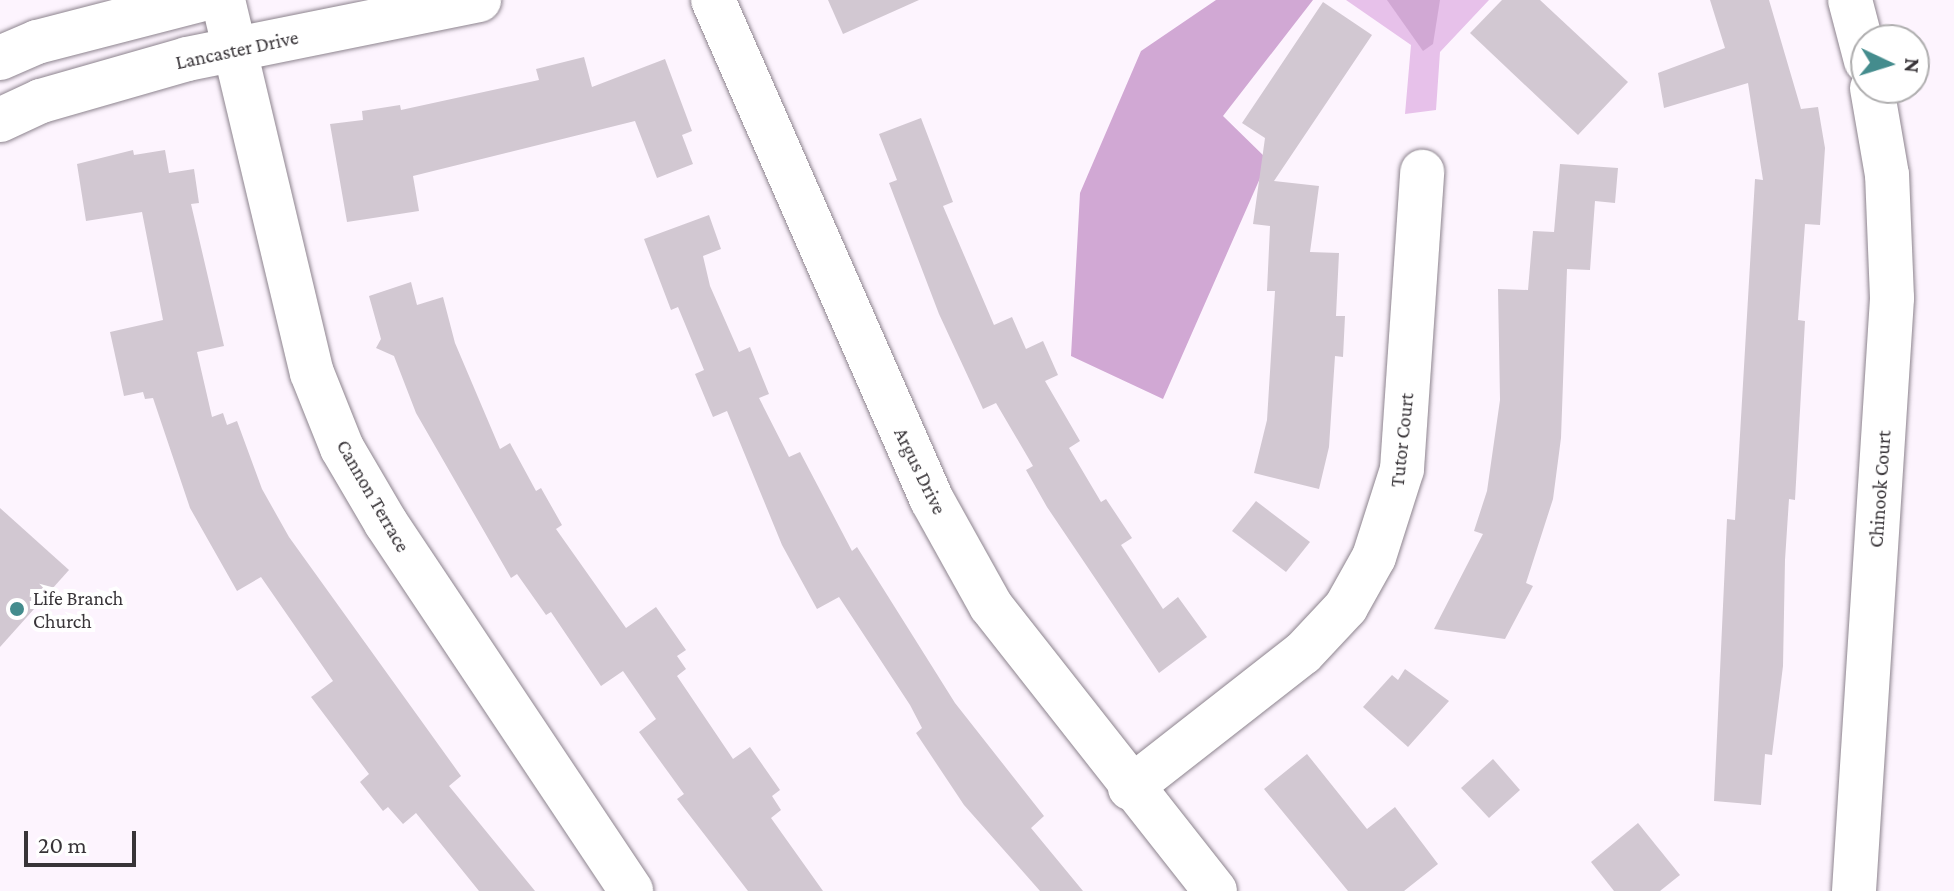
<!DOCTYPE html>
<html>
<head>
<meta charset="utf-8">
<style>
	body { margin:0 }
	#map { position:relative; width:1954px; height:891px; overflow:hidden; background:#fdf4fe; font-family:"Crimson Pro",serif }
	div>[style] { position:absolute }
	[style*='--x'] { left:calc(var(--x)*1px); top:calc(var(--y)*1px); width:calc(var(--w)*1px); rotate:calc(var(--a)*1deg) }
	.green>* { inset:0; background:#e7c1ea }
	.forest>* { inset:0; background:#d1a8d4 }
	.building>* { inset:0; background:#d2c8d2 }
	.roads { filter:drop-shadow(0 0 2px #8d848e) drop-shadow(0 0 2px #8d848e) }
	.minor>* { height:44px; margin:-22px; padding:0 22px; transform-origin:22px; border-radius:22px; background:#fff }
	.dots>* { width:22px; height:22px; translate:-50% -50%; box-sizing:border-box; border:4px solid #fff; border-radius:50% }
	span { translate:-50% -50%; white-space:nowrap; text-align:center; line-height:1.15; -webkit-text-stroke:8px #fff; paint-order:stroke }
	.street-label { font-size:20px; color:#383438 }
	.poi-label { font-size:20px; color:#383438 }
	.left { translate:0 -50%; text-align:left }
	.north { position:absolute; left:1850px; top:24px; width:80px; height:80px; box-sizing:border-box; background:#fff; border:2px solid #afaeaf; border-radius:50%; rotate:94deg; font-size:22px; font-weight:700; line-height:32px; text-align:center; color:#383438 }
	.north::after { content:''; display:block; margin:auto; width:28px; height:36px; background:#448c8d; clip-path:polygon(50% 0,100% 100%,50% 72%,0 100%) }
	.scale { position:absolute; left:24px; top:831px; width:112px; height:36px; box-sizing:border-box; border:4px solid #383438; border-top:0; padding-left:10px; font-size:24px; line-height:28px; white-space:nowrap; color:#383438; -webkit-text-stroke:6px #fff; paint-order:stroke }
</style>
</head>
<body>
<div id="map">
	<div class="green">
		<i style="clip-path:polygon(1346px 0,1489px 0,1440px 52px,1436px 110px,1405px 114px,1411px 45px)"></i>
	</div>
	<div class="forest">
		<i style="clip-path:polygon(1216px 0,1313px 0,1223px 116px,1268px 160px,1163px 399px,1071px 356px,1080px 193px,1141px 51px)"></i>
		<i style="clip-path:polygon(1387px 0,1440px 0,1433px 44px,1423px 51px)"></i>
	</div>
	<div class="building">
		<i style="clip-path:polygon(828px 0,919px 0,843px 34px)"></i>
		<i style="clip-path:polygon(1502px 0,1540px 0,1628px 82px,1578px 135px,1470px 33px)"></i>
		<i style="clip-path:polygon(1710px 0,1769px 0,1801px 109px,1818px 107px,1825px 148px,1820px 225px,1805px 224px,1798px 320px,1805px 321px,1795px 500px,1789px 499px,1785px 560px,1783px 666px,1772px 755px,1765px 754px,1761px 805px,1714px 801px,1727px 519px,1735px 520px,1755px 179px,1763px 180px,1748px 83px,1664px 108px,1658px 73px,1725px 48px)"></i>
		<i style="clip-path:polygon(1323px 2px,1372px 35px,1274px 181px,1319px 186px,1310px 252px,1339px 253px,1336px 316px,1345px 316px,1343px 357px,1335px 356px,1329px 447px,1319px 489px,1254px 473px,1267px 420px,1275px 291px,1267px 291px,1270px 226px,1253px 224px,1265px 138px,1242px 123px)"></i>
		<i style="clip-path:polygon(584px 57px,592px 87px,665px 59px,692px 131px,682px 135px,693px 164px,657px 178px,635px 121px,413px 176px,419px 211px,347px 222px,330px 124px,363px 120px,362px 111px,400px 105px,401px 110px,539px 80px,536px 69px)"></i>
		<i style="clip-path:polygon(921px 118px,953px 202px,943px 206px,994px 325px,1012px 317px,1026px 349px,1043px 341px,1058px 375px,1045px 381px,1080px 441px,1069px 448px,1101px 502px,1106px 499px,1132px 538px,1121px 545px,1163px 609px,1178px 597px,1207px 637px,1159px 673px,1047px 507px,1026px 470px,1033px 466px,996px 403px,983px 409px,939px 314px,889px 183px,897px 180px,879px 134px)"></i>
		<i style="clip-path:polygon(133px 150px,134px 155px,165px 150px,169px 173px,194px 169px,199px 203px,191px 204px,224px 346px,197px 352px,212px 417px,223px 413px,227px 425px,237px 421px,262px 489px,289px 537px,461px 776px,449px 786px,535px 891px,479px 891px,416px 813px,403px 824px,388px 807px,383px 811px,360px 782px,369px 774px,311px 697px,333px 681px,261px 577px,237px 591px,190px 508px,153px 398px,145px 399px,143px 392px,124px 396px,110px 332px,163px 320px,142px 212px,86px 221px,77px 164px)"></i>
		<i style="clip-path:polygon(1560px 164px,1618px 168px,1615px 203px,1595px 201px,1590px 270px,1567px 269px,1561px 438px,1553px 499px,1526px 583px,1533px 586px,1505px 639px,1434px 629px,1483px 534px,1474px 531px,1487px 491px,1500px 400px,1498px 289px,1528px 290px,1533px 231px,1554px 232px)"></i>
		<i style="clip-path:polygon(709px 215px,721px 249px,703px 256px,710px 286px,739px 352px,750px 347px,769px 394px,759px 398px,789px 457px,800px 452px,852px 551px,857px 547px,955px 703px,1044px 816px,1031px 828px,1083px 891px,1040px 891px,964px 805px,916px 733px,922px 728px,910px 705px,839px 597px,817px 609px,782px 545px,727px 411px,713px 417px,695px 374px,704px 370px,678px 307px,671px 310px,644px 239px)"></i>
		<i style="clip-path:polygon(411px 282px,417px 305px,443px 297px,455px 343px,500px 449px,510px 443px,536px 491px,541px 488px,562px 525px,556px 529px,626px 628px,656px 607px,686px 650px,677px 656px,686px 669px,677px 676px,733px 759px,750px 747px,780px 790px,772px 796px,781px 810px,771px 818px,823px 891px,748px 891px,677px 799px,684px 794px,639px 732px,656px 719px,623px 671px,601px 686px,551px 612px,546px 615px,517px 574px,511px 578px,416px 413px,394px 356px,376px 348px,381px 339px,369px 296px)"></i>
		<i style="clip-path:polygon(1256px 501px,1310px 542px,1286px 572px,1232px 531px)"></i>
		<i style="clip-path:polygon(0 508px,69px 570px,0 647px)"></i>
		<i style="clip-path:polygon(1405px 669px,1449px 701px,1408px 747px,1363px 707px,1392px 675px,1398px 680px)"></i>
		<i style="clip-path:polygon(1307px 754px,1367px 829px,1395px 807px,1438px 864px,1404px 891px,1348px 891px,1264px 789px)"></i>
		<i style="clip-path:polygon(1493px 759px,1520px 790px,1489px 818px,1461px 788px)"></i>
		<i style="clip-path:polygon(1638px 823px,1680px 875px,1660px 891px,1614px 891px,1591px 862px)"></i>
	</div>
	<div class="roads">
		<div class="minor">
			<i style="--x:223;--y:0;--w:383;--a:76.6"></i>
			<i style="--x:312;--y:373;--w:81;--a:68.2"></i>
			<i style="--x:342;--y:448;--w:87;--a:59.6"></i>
			<i style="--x:386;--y:523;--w:442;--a:56.3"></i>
			<i style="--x:713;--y:0;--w:546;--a:66.35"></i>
			<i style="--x:932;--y:500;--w:121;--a:60.9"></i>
			<i style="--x:991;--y:606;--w:362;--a:51.8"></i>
			<i style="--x:1850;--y:0;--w:63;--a:75.3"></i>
			<i style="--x:0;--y:58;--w:40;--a:-23.4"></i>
			<i style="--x:37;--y:42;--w:167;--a:-14.5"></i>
			<i style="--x:0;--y:120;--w:45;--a:-24.9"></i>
			<i style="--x:41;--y:101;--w:152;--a:-16"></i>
			<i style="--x:187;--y:59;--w:298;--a:-11.4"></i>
			<i style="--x:1130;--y:788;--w:219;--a:-38"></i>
			<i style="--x:1303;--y:653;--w:63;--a:-46.9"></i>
			<i style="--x:1346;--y:607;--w:57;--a:-60.8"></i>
			<i style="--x:1374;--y:557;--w:92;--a:-72.3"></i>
			<i style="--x:1402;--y:469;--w:298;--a:-86.1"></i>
			<i style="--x:1854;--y:891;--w:594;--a:-86.33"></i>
			<i style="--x:1892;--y:298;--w:123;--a:-92.3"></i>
			<i style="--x:1887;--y:175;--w:88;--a:-99.8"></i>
		</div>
	</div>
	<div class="dots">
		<i style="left:17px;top:609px;background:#448c8d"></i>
	</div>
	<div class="street-label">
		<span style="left:237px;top:50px;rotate:-12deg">Lancaster Drive</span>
		<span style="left:1402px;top:440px;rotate:-84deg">Tutor Court</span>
		<span style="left:920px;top:471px;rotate:64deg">Argus Drive</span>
		<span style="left:1880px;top:489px;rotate:-86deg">Chinook Court</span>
		<span style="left:373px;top:496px;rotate:60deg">Cannon Terrace</span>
	</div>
	<div class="poi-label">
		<span class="left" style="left:33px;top:610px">Life Branch<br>Church</span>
	</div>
	<div class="north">N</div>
	<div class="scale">20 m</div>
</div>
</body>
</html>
